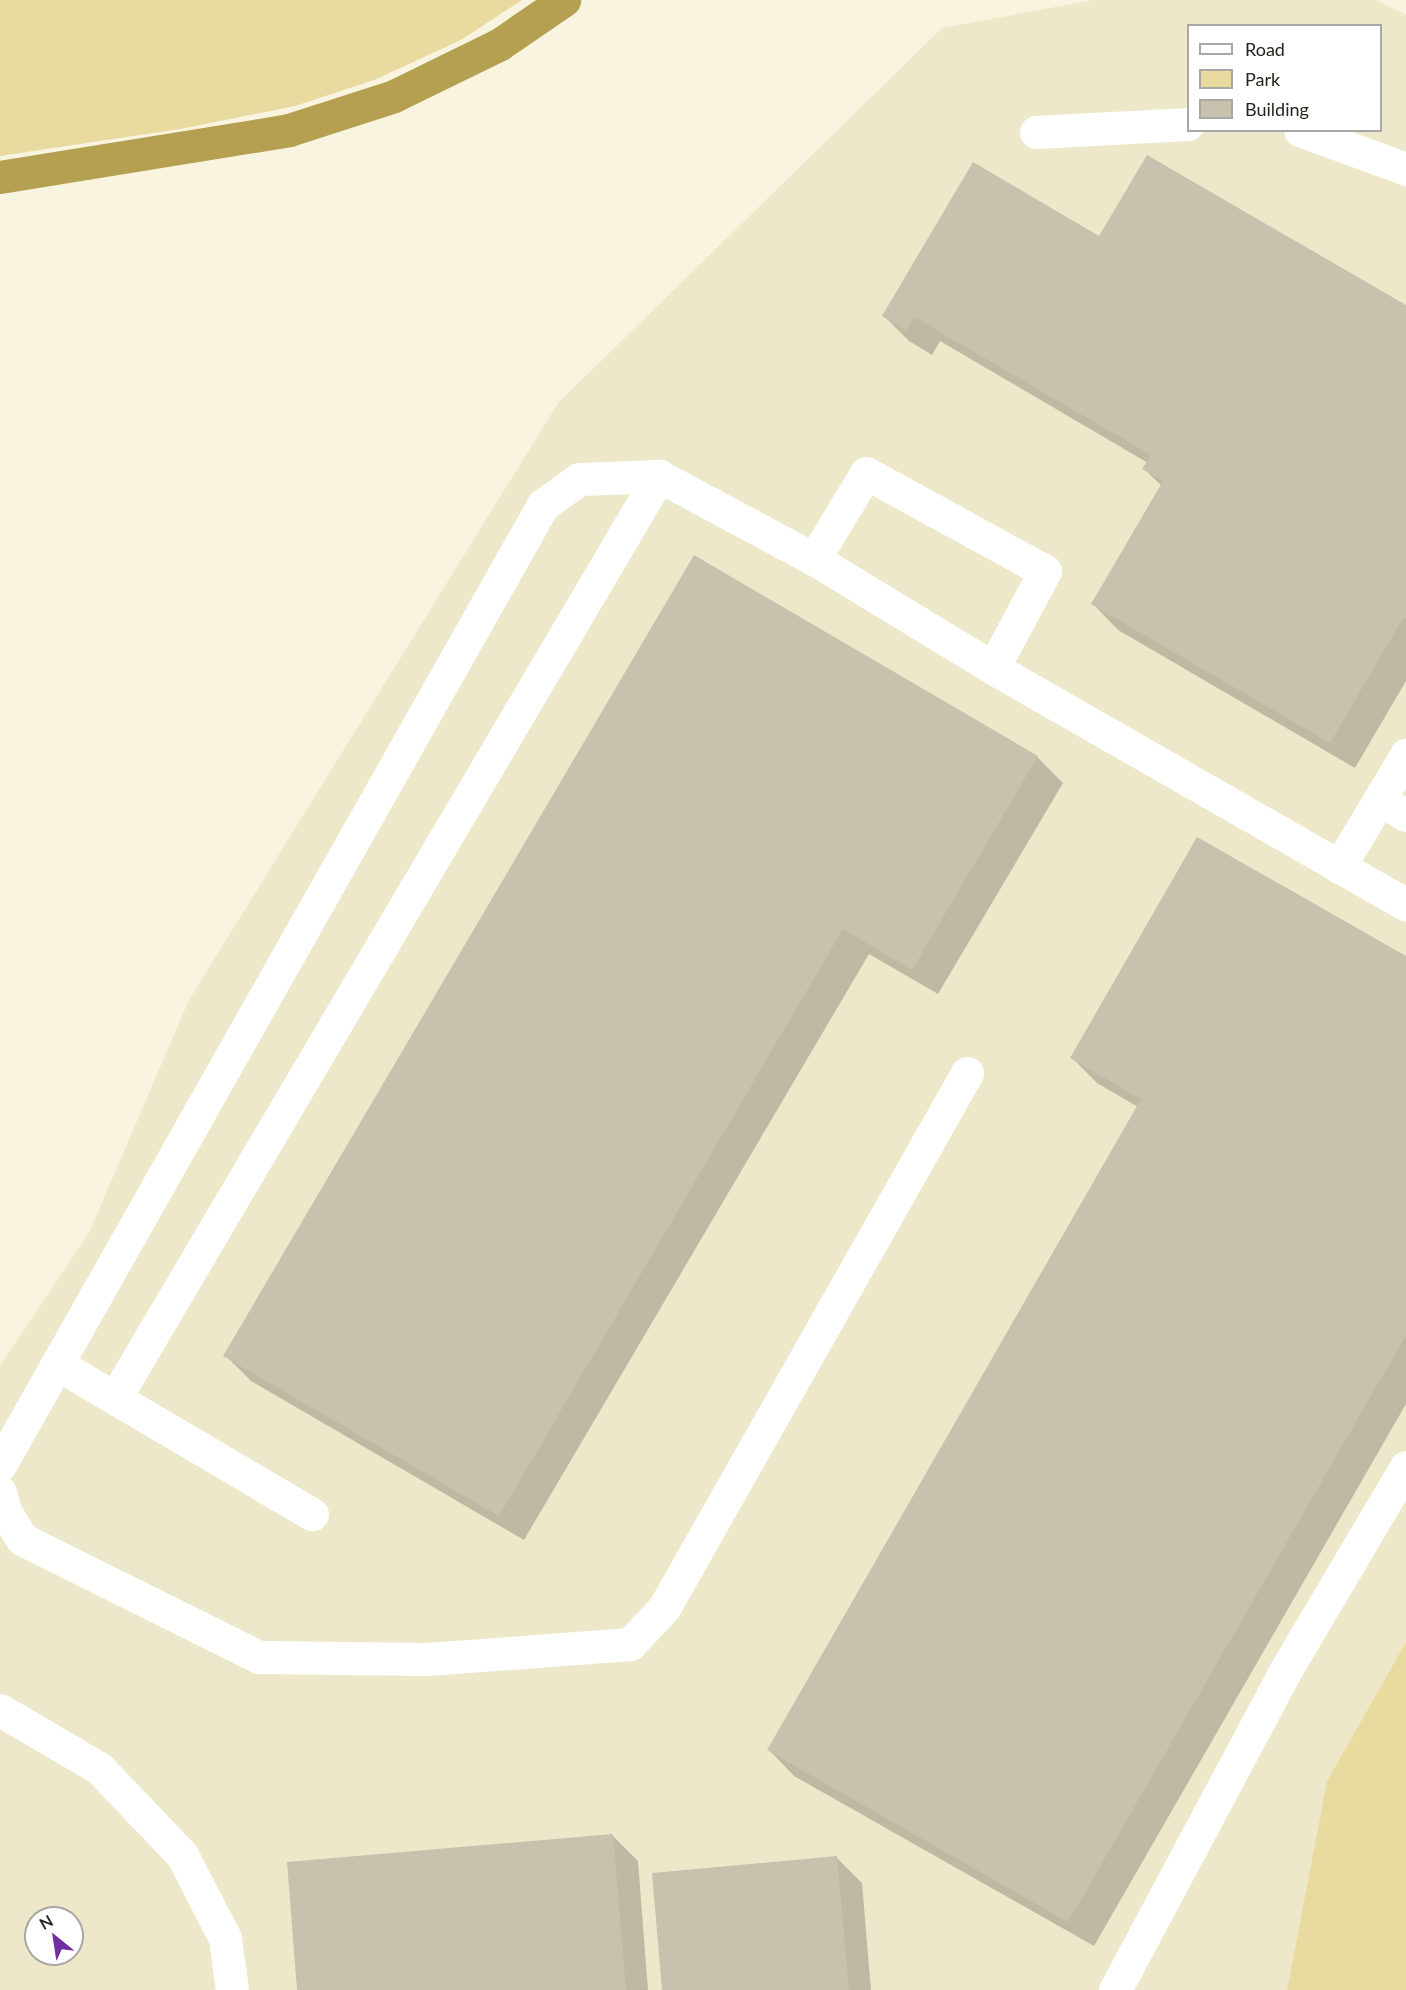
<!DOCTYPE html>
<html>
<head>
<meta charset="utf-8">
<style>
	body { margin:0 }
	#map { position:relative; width:1406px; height:1990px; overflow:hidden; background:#f9f4df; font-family:Lato,sans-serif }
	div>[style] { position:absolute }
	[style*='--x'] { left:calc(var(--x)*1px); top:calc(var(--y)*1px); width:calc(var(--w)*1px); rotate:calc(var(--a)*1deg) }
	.built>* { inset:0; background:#eee8cb }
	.green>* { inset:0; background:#e9daa0 }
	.shadow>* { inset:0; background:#0003 }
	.building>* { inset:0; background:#c7c2ae }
	.minor>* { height:33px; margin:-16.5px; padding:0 16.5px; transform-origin:16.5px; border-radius:16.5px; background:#fff }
	.highway>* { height:33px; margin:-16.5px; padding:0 16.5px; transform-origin:16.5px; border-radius:16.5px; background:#b4a050 }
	span { translate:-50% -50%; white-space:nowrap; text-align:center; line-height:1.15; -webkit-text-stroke:6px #fff; paint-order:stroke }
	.legend { position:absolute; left:1187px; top:24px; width:195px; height:108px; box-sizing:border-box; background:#fff; border:2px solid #a8a7a4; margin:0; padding:8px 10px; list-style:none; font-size:18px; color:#26241c }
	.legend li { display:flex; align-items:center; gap:12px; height:30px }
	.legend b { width:30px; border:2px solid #a8a7a4 }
	.north { position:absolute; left:24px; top:1906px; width:60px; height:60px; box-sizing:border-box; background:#fff; border:2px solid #a8a7a4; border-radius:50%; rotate:330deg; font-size:16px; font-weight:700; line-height:24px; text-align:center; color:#26241c }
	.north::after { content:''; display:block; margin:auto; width:21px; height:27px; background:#702fa3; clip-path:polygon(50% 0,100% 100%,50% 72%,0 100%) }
</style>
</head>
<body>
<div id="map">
	<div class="built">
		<i style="clip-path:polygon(evenodd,1093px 0,1376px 0,1406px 15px,1406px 1642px,1327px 1781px,1287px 1990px,0 1990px,0 1366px,89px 1233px,189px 1000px,558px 403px,942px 28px,1093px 0,1188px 26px,1380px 26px,1380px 130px,1188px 130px,1188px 26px,1093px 0,36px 1918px,72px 1918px,72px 1954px,36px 1954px,36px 1918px)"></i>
	</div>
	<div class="green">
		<i style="clip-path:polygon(0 0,522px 0,461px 40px,374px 80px,295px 106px,180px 129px,0 156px)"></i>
		<i style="clip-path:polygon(1406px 1642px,1406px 1990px,1287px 1990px,1327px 1781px)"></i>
	</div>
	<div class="shadow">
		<i style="clip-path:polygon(1100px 238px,1406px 307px,1406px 681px,1355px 768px,1118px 630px,1093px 604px,1162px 486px,1144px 469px,1148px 463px,940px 341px,932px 355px,909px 341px,884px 316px)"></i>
		<i style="clip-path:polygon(1037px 757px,1063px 783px,938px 994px,869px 954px,524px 1540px,251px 1381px,225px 1355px)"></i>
		<i style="clip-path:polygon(1406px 958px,1406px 1404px,1094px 1946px,794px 1776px,769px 1750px,1138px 1107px,1097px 1083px,1072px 1058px)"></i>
		<i style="clip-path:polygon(613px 1836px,638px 1861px,648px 1990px,299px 1990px)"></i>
		<i style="clip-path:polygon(837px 1858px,862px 1883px,871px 1990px,663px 1990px)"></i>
	</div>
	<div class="building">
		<i style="clip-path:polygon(1147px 155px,1406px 305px,1406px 619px,1403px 618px,1330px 743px,1091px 604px,1163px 481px,1142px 469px,1151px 455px,914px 317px,906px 331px,882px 316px,973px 162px,1099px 236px)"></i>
		<i style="clip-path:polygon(694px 555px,1038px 756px,912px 970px,843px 929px,499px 1516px,223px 1356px)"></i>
		<i style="clip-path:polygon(1197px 837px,1406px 956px,1406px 1335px,1068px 1922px,767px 1750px,1141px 1099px,1070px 1058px)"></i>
		<i style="clip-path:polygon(613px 1834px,626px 1990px,297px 1990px,287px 1862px)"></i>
		<i style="clip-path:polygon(837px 1856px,849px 1990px,662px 1990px,652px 1873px)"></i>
	</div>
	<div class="minor">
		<i style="--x:1300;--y:130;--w:113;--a:20.2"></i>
		<i style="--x:1036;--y:132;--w:152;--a:-3"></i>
		<i style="--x:814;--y:559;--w:100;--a:-58.8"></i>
		<i style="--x:866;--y:473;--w:204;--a:28.7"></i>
		<i style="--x:1045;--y:571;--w:110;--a:118.2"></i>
		<i style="--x:1380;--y:800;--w:30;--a:30"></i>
		<i style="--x:1339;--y:867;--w:131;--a:-59.1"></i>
		<i style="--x:57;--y:1364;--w:296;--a:30.5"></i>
		<i style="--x:115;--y:1398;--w:1071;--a:-59.46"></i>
		<i style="--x:0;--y:1465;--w:1103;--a:-60.51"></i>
		<i style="--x:543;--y:505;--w:44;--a:-35.8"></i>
		<i style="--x:579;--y:479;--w:80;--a:-2.1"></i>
		<i style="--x:659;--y:476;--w:176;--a:28.2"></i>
		<i style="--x:814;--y:559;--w:210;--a:31.3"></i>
		<i style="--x:993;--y:668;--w:476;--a:29.8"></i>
		<i style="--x:0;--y:1492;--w:20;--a:75"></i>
		<i style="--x:5;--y:1511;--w:33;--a:59"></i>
		<i style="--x:22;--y:1539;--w:265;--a:26.5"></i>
		<i style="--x:259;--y:1657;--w:168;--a:0.7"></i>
		<i style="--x:427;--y:1659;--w:204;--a:-4.2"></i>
		<i style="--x:630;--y:1644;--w:50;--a:-46.6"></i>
		<i style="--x:664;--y:1608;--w:615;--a:-60.47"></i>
		<i style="--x:0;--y:1710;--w:115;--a:30.4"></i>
		<i style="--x:99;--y:1768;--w:120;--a:46.3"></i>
		<i style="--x:182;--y:1855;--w:93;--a:62.6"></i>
		<i style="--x:225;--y:1938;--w:52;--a:82.3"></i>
		<i style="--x:1115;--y:1990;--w:359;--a:-61.9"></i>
		<i style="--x:1284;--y:1673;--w:239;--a:-59.4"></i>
	</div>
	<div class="highway">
		<i style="--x:0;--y:177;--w:293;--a:-9.2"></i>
		<i style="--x:289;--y:130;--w:110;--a:-17.9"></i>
		<i style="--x:394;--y:96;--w:118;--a:-26.1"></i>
		<i style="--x:500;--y:44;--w:78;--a:-34.5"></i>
	</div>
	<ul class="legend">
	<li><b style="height:8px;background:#fff"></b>Road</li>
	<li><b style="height:16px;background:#e9daa0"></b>Park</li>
	<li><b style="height:16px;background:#c7c2ae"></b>Building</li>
	</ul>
	<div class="north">N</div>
</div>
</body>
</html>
